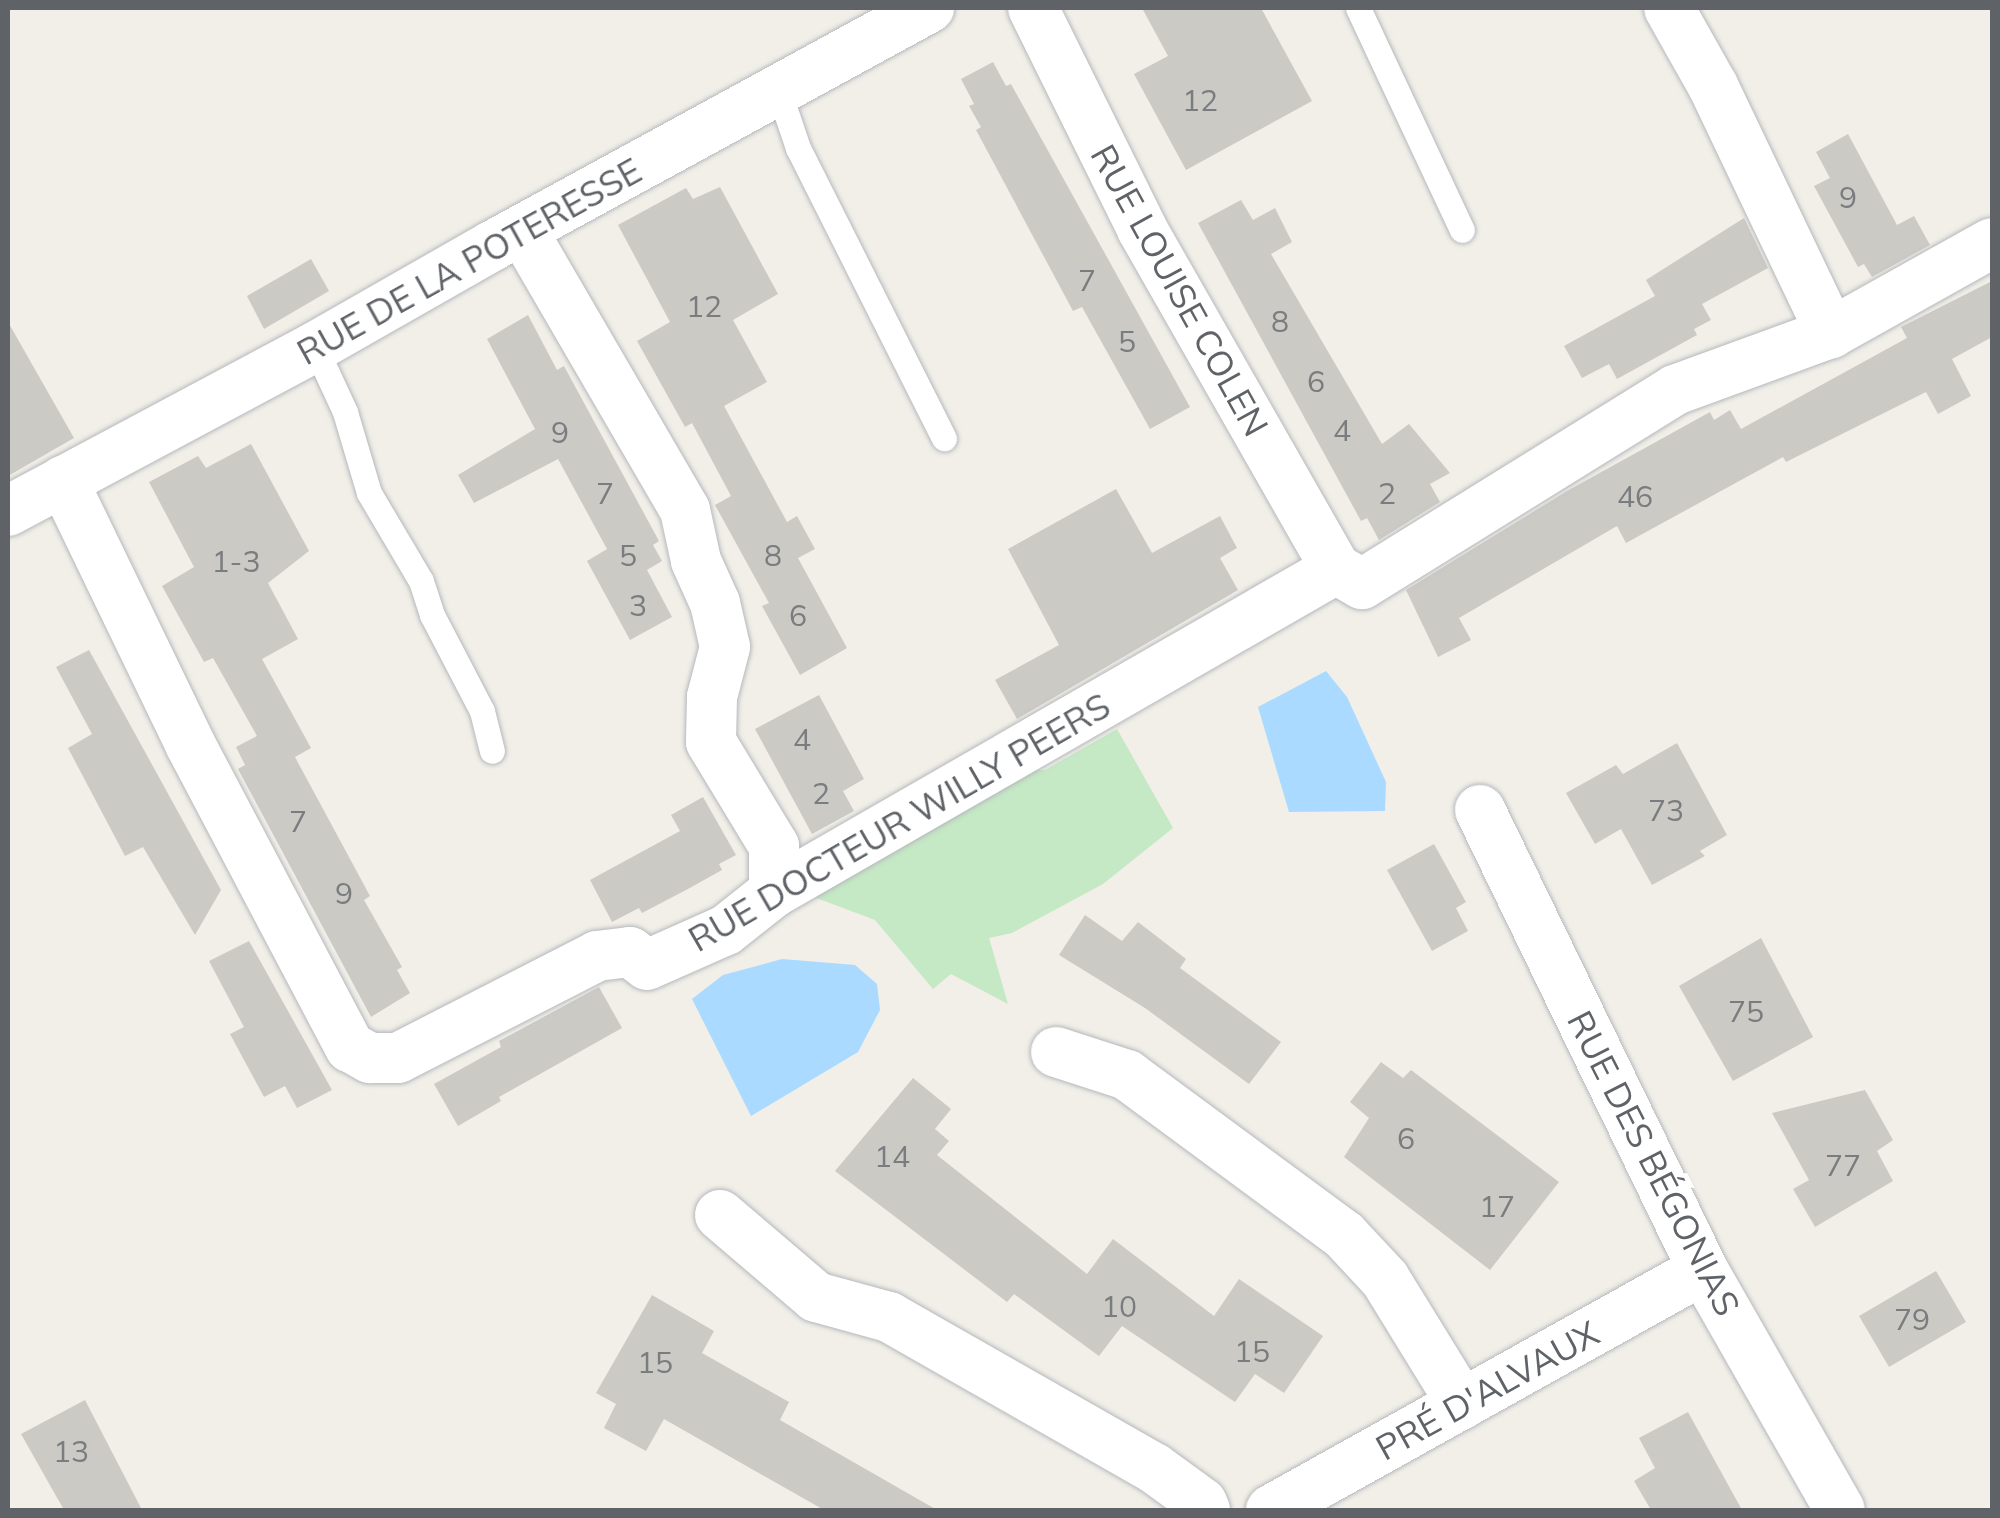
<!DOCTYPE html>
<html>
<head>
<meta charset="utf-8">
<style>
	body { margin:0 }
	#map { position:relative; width:2000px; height:1518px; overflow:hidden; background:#f1efe8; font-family:Mulish,sans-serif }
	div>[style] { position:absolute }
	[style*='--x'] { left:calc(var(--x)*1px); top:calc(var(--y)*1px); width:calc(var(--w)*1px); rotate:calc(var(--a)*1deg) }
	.green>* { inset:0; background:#c5e8c5 }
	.water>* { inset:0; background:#aadaff }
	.building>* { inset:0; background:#cccac5 }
	.roads { filter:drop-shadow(0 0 2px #b5b8bc) drop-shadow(0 0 2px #b5b8bc) }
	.service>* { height:25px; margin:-12.5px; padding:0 12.5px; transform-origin:12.5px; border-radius:12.5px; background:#fff }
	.minor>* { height:50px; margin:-25px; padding:0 25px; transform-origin:25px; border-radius:25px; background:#fff }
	span { translate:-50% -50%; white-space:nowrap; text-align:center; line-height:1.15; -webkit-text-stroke:10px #fff; paint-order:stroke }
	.number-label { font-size:30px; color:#7a7d7f }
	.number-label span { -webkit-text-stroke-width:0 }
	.street-label { font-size:35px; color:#5f6368 }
	.frame { position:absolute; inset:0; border:10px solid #5f6368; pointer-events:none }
</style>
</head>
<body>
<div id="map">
	<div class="green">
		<i style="clip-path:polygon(1117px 729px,1173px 828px,1103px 884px,1012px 933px,989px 938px,1008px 1004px,951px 974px,933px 989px,875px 920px,811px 896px,1031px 770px,1045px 770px)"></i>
	</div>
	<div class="water">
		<i style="clip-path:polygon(1326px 671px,1347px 697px,1386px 782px,1385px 811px,1289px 812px,1258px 707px)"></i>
		<i style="clip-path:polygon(782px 959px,855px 965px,877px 984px,880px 1010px,858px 1052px,751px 1116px,692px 999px,723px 975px)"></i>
	</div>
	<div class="building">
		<i style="clip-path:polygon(1142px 8px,1261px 8px,1312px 101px,1186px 170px,1134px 74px,1168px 56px)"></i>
		<i style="clip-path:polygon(993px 62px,1006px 86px,1011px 84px,1190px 407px,1150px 429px,1082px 307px,1073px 311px,976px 130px,981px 127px,969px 106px,974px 104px,961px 79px)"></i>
		<i style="clip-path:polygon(1848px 134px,1897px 225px,1914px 216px,1930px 245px,1872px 277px,1864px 264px,1858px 267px,1814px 186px,1830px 178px,1816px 152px)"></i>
		<i style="clip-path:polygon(720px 187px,778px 294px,733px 320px,767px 382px,724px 406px,787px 522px,797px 516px,815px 549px,798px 558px,847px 648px,800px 675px,762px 606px,769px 603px,715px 505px,731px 496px,692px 423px,685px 427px,637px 341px,670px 322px,618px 225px,686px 188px,693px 199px)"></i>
		<i style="clip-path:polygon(1241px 200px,1253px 220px,1275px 208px,1292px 242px,1271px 254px,1382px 444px,1409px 424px,1450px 473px,1430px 484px,1440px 502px,1379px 540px,1367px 518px,1361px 521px,1198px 223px)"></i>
		<i style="clip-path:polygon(1744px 218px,1768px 268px,1702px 304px,1711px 320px,1694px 329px,1697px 335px,1617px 379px,1609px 364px,1582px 378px,1564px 346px,1655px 296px,1646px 280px)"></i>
		<i style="clip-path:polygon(311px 259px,329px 291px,264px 329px,247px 296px)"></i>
		<i style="clip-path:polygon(1992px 281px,1992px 337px,1952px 359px,1971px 396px,1938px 414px,1926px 392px,1786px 462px,1783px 457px,1626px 543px,1617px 526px,1459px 618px,1471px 640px,1438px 657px,1406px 590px,1567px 491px,1710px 412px,1714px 420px,1730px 410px,1741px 429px,1907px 338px,1901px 327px)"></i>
		<i style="clip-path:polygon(528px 315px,557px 370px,564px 366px,659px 541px,653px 545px,662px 561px,647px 570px,672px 617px,630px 640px,587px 561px,607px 549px,558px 459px,474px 503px,458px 475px,535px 429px,487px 339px)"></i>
		<i style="clip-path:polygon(8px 322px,74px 438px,8px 476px)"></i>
		<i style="clip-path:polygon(251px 444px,309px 551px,268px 583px,298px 639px,262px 659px,311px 748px,295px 757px,370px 896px,364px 900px,402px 967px,397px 970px,410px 993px,371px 1017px,238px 769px,245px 765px,236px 747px,257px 736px,213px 658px,204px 662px,162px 586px,194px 567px,149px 482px,198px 456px,206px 468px)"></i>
		<i style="clip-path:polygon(1116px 489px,1152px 553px,1220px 516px,1237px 548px,1220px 558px,1238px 590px,1017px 719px,995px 680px,1059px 645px,1008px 549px)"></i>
		<i style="clip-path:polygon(89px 650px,221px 890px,195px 935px,143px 847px,125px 856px,68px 748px,92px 734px,56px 667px)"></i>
		<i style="clip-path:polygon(819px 695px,864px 779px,843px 791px,854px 811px,812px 834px,755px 729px)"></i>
		<i style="clip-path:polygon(1677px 743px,1727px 835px,1700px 851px,1705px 856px,1652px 885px,1621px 829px,1595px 844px,1566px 793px,1616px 765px,1623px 774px)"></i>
		<i style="clip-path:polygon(703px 797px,736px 855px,719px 864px,722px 870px,686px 890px,642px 913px,639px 908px,612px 922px,590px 880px,680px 831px,671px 815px)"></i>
		<i style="clip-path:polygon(1434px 844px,1466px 902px,1456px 908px,1468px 931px,1432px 951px,1387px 870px)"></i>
		<i style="clip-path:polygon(1085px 915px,1122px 941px,1138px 922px,1186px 959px,1180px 968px,1281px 1042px,1249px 1084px,1145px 1008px,1059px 955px)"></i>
		<i style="clip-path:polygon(1761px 938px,1813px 1037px,1733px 1081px,1679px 986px)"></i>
		<i style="clip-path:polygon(249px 941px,332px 1090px,297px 1108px,285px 1086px,264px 1097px,230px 1034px,244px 1027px,209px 961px)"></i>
		<i style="clip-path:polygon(599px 987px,622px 1028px,499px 1097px,501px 1101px,458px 1126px,434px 1084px,501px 1047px,499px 1041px)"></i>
		<i style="clip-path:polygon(1381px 1062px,1403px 1078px,1411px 1070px,1559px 1182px,1490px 1270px,1344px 1157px,1369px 1118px,1350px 1102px)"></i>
		<i style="clip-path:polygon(913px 1078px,951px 1109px,935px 1129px,949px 1141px,937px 1155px,1087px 1274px,1113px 1239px,1214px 1316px,1239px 1279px,1323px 1336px,1284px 1393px,1255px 1374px,1235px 1402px,1122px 1326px,1099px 1356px,1014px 1294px,1007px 1302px,835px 1171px)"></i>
		<i style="clip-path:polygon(1865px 1090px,1893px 1140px,1877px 1151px,1893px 1181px,1815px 1227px,1793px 1189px,1809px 1180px,1772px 1113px)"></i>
		<i style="clip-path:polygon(1936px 1271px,1966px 1322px,1889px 1367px,1859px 1316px)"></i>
		<i style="clip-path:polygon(652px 1295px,714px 1331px,702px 1353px,789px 1402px,780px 1420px,937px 1510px,824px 1510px,664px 1419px,646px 1451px,604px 1428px,616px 1404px,596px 1393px)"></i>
		<i style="clip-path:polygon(85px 1400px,142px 1510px,64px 1510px,21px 1434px)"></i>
		<i style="clip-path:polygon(1688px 1412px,1742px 1510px,1651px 1510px,1634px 1481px,1655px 1468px,1639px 1438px)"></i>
	</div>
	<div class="roads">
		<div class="service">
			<i style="--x:1358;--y:8;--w:245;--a:64.9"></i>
			<i style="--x:778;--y:89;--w:62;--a:71.3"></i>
			<i style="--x:798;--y:148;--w:325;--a:63.3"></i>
			<i style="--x:315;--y:347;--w:72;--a:65.2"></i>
			<i style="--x:345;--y:412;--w:84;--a:73.5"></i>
			<i style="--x:369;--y:493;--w:102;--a:59.4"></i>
			<i style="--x:421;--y:581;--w:36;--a:72"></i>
			<i style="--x:432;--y:615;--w:108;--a:62.5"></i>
			<i style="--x:482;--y:711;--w:41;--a:76"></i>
		</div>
		<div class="minor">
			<i style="--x:1033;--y:8;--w:246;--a:63.7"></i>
			<i style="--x:1142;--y:229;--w:391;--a:60.3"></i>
			<i style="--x:1669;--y:8;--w:90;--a:60.6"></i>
			<i style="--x:1713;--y:86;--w:274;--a:64.5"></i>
			<i style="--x:522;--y:230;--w:324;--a:59.8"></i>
			<i style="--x:685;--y:510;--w:52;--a:77.8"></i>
			<i style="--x:696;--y:561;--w:46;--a:65.7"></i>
			<i style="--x:715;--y:603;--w:45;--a:77.2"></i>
			<i style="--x:725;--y:647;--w:52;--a:104.6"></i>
			<i style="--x:712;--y:697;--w:45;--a:91.3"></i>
			<i style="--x:711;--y:742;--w:122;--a:58.8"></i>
			<i style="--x:774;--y:846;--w:46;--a:90"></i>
			<i style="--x:63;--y:481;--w:292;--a:64.2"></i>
			<i style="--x:190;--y:744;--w:343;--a:62.2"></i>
			<i style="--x:350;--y:1047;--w:23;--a:29"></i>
			<i style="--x:370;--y:1058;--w:28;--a:0"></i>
			<i style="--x:398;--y:1058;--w:224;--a:-27.1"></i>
			<i style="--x:597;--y:956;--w:33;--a:-7"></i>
			<i style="--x:630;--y:952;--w:21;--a:37"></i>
			<i style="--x:647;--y:965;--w:86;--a:-23.9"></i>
			<i style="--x:726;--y:930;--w:61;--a:-38.4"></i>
			<i style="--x:774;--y:892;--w:648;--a:-29.89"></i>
			<i style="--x:8;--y:511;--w:348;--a:-28.1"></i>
			<i style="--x:315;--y:347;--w:204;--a:-29.7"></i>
			<i style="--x:492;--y:246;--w:498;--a:-28.6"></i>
			<i style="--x:1336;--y:569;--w:30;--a:30"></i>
			<i style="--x:1362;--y:584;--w:368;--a:-31.8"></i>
			<i style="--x:1675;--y:390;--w:166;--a:-20.1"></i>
			<i style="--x:1831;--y:333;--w:184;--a:-29.2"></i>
			<i style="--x:1480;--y:810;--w:511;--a:64.14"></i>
			<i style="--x:1703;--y:1270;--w:276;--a:60.3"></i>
			<i style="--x:1056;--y:1052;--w:75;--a:17.9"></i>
			<i style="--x:1127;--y:1075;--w:270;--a:36.4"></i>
			<i style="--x:1344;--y:1235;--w:60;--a:47"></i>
			<i style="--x:1385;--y:1279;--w:147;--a:58.4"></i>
			<i style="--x:720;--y:1215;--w:126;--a:40.5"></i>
			<i style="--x:816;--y:1297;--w:76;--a:15.3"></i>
			<i style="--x:889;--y:1317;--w:305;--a:29.7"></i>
			<i style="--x:1154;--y:1468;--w:59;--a:36.1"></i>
			<i style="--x:1202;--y:1503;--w:8;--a:67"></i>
			<i style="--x:1271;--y:1510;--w:494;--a:-29.1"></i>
		</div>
	</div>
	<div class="number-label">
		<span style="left:1200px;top:100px">12</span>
		<span style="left:1848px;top:197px">9</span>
		<span style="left:1087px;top:280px">7</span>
		<span style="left:704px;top:306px">12</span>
		<span style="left:1280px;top:321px">8</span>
		<span style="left:1127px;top:341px">5</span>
		<span style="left:1316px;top:381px">6</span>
		<span style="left:1342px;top:430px">4</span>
		<span style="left:560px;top:432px">9</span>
		<span style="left:605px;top:493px">7</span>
		<span style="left:1387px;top:493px">2</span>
		<span style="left:1635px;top:496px">46</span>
		<span style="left:628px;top:555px">5</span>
		<span style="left:773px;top:555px">8</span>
		<span style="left:236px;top:561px">1-3</span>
		<span style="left:638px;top:605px">3</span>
		<span style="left:798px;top:615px">6</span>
		<span style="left:802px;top:739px">4</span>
		<span style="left:821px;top:793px">2</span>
		<span style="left:1666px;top:810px">73</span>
		<span style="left:298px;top:821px">7</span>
		<span style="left:344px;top:893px">9</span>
		<span style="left:1746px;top:1011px">75</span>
		<span style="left:1406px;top:1138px">6</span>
		<span style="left:892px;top:1156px">14</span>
		<span style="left:1843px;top:1165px">77</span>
		<span style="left:1497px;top:1206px">17</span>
		<span style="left:1119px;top:1306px">10</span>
		<span style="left:1912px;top:1319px">79</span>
		<span style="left:1252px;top:1351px">15</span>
		<span style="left:655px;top:1362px">15</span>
		<span style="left:71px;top:1451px">13</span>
	</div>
	<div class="street-label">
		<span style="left:469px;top:261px;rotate:-29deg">RUE DE LA POTERESSE</span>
		<span style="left:1180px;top:290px;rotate:61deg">RUE LOUISE COLEN</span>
		<span style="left:899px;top:822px;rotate:-30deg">RUE DOCTEUR WILLY PEERS</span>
		<span style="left:1654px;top:1163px;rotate:63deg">RUE DES BÉGONIAS</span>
		<span style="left:1487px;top:1390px;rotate:-29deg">PRÉ D'ALVAUX</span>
	</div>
	<div class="frame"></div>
</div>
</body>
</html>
